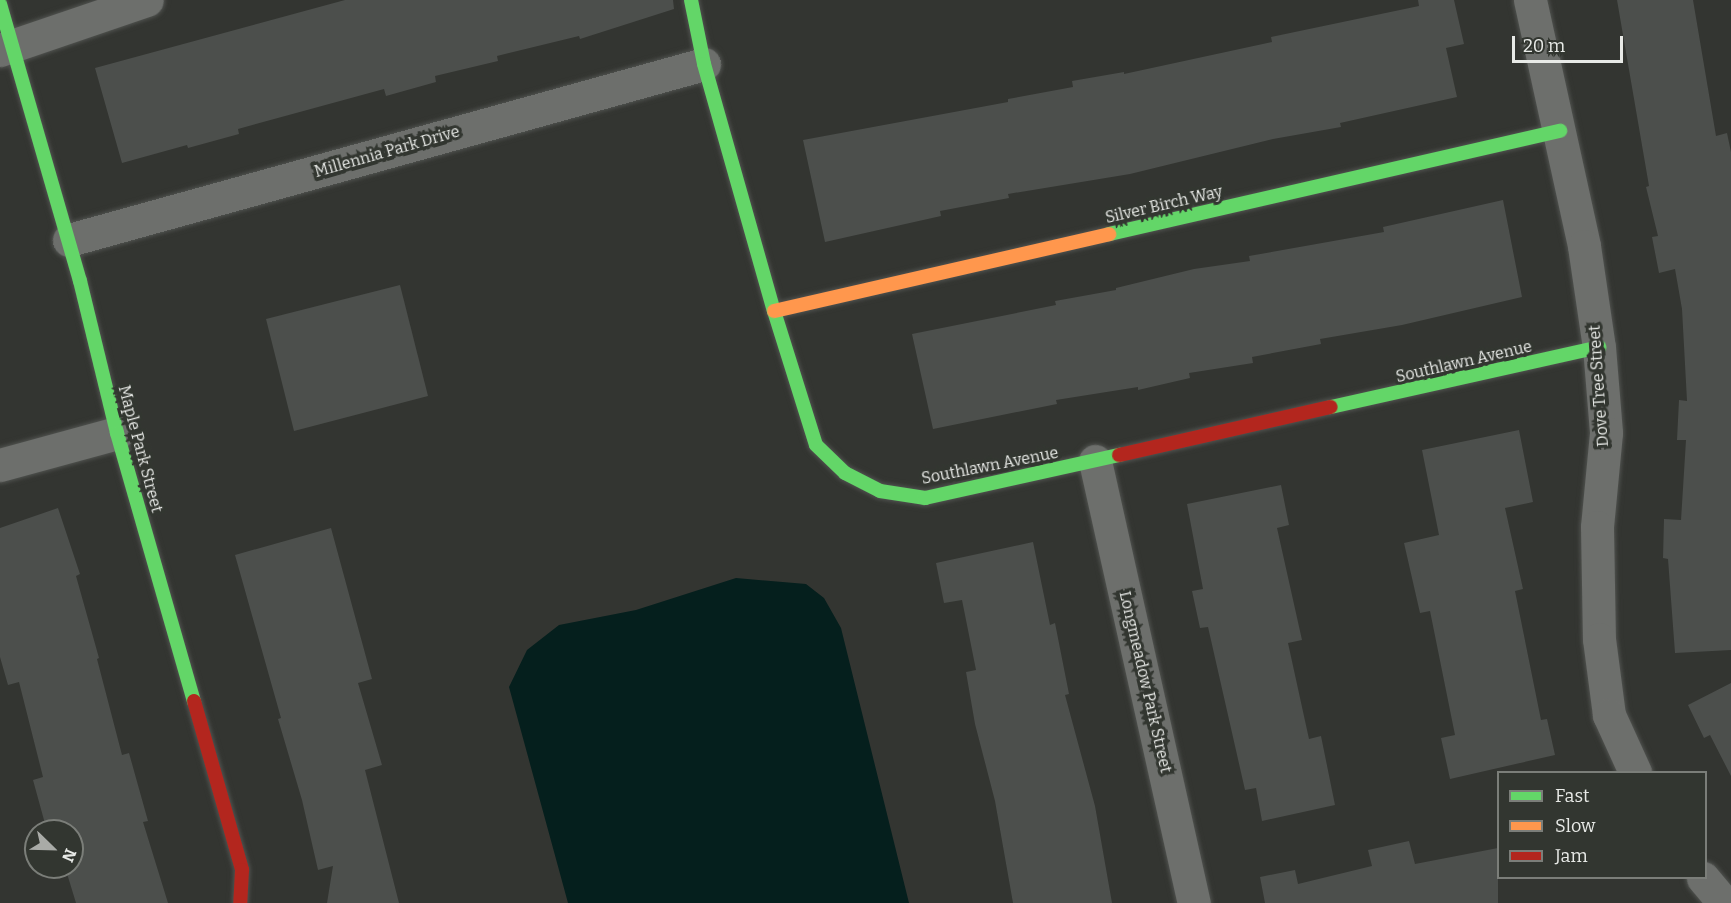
<!DOCTYPE html>
<html>
<head>
<meta charset="utf-8">
<style>
	body { margin:0 }
	#map { position:relative; width:1731px; height:903px; overflow:hidden; background:#333531; font-family:Bitter,serif }
	div>[style] { position:absolute }
	[style*='--x'] { left:calc(var(--x)*1px); top:calc(var(--y)*1px); width:calc(var(--w)*1px); rotate:calc(var(--a)*1deg) }
	.water>* { inset:0; background:#051f1d }
	.building>* { inset:0; background:#4c4f4c }
	.roads { filter:drop-shadow(0 0 2px #50524f) drop-shadow(0 0 2px #50524f) }
	.street>* { height:33px; margin:-16.5px; padding:0 16.5px; transform-origin:16.5px; border-radius:16.5px; background:#6d6f6c }
	.fast>* { height:14px; margin:-7px; padding:0 7px; transform-origin:7px; border-radius:7px; background:#63d668 }
	.slow>* { height:14px; margin:-7px; padding:0 7px; transform-origin:7px; border-radius:7px; background:#ff974d }
	.jam>* { height:14px; margin:-7px; padding:0 7px; transform-origin:7px; border-radius:7px; background:#b3261e }
	span { translate:-50% -50%; white-space:nowrap; text-align:center; line-height:1.15; -webkit-text-stroke:6px #323630; paint-order:stroke }
	.street-label { font-size:16px; color:#e8eae7 }
	.legend { position:absolute; left:1497px; top:771px; width:210px; height:108px; box-sizing:border-box; background:#323630; border:2px solid #7b7e79; margin:0; padding:8px 10px; list-style:none; font-size:18px; color:#e8eae7 }
	.legend li { display:flex; align-items:center; gap:12px; height:30px }
	.legend b { width:30px; border:2px solid #7b7e79 }
	.north { position:absolute; left:24px; top:819px; width:60px; height:60px; box-sizing:border-box; background:#323630; border:2px solid #7b7e79; border-radius:50%; rotate:113deg; font-size:16px; font-weight:700; line-height:24px; text-align:center; color:#e8eae7 }
	.north::after { content:''; display:block; margin:auto; width:21px; height:27px; background:#a9aba7; clip-path:polygon(50% 0,100% 100%,50% 72%,0 100%) }
	.scale { position:absolute; left:1512px; top:36px; width:111px; height:27px; box-sizing:border-box; border:3px solid #e8eae7; border-top:0; padding-left:8px; font-size:18px; line-height:21px; white-space:nowrap; color:#e8eae7; -webkit-text-stroke:4px #323630; paint-order:stroke }
</style>
</head>
<body>
<div id="map">
	<div class="water">
		<i style="clip-path:polygon(736px 578px,806px 584px,824px 598px,841px 628px,909px 903px,568px 903px,509px 687px,527px 650px,559px 625px,636px 610px)"></i>
	</div>
	<div class="building">
		<i style="clip-path:polygon(345px 0,673px 0,674px 9px,580px 39px,579px 36px,497px 56px,498px 61px,435px 76px,436px 82px,386px 96px,384px 89px,238px 129px,239px 134px,188px 148px,187px 145px,122px 163px,95px 68px)"></i>
		<i style="clip-path:polygon(1418px 0,1454px 0,1464px 44px,1446px 48px,1457px 97px,1340px 123px,1341px 127px,1273px 139px,1130px 174px,1008px 194px,1009px 198px,940px 211px,941px 216px,825px 242px,803px 140px,1008px 102px,1008px 99px,1073px 87px,1072px 81px,1124px 72px,1124px 74px,1272px 42px,1271px 37px,1419px 6px)"></i>
		<i style="clip-path:polygon(1617px 0,1693px 0,1716px 136px,1727px 133px,1731px 152px,1731px 650px,1675px 653px,1668px 559px,1663px 558px,1664px 519px,1681px 520px,1686px 440px,1677px 440px,1679px 400px,1687px 401px,1682px 309px,1675px 269px,1659px 273px,1652px 237px,1658px 236px,1646px 187px,1649px 186px)"></i>
		<i style="clip-path:polygon(1503px 200px,1522px 297px,1402px 325px,1320px 339px,1321px 344px,1252px 357px,1253px 363px,1189px 373px,1190px 378px,1138px 390px,1138px 387px,1056px 400px,1057px 404px,933px 429px,912px 334px,1056px 305px,1055px 301px,1116px 290px,1116px 288px,1194px 269px,1250px 261px,1249px 256px,1384px 232px,1383px 227px)"></i>
		<i style="clip-path:polygon(400px 285px,428px 396px,294px 431px,266px 319px)"></i>
		<i style="clip-path:polygon(1519px 430px,1533px 502px,1505px 508px,1523px 589px,1515px 591px,1541px 720px,1547px 719px,1555px 755px,1450px 779px,1441px 738px,1455px 735px,1430px 611px,1420px 613px,1404px 543px,1439px 535px,1422px 450px)"></i>
		<i style="clip-path:polygon(1281px 485px,1289px 525px,1277px 528px,1302px 640px,1288px 643px,1309px 739px,1321px 736px,1335px 805px,1262px 821px,1256px 788px,1245px 790px,1208px 627px,1200px 628px,1192px 591px,1203px 589px,1187px 504px)"></i>
		<i style="clip-path:polygon(58px 508px,80px 574px,76px 576px,99px 658px,97px 659px,122px 755px,129px 753px,148px 821px,143px 822px,168px 903px,76px 903px,65px 867px,72px 867px,72px 831px,47px 831px,33px 780px,43px 777px,19px 682px,8px 685px,0 657px,0 528px)"></i>
		<i style="clip-path:polygon(331px 528px,372px 679px,358px 683px,382px 765px,365px 770px,399px 903px,327px 903px,333px 866px,318px 870px,302px 800px,278px 719px,281px 718px,235px 555px)"></i>
		<i style="clip-path:polygon(1033px 542px,1050px 625px,1055px 623px,1069px 694px,1065px 695px,1095px 806px,1112px 903px,1013px 903px,995px 801px,975px 724px,966px 672px,976px 670px,962px 600px,944px 603px,936px 563px)"></i>
		<i style="clip-path:polygon(1731px 683px,1731px 776px,1710px 735px,1704px 738px,1688px 705px)"></i>
		<i style="clip-path:polygon(1409px 841px,1415px 864px,1498px 848px,1498px 903px,1265px 903px,1260px 877px,1295px 870px,1298px 884px,1372px 866px,1368px 850px)"></i>
	</div>
	<div class="roads">
		<div class="street">
			<i style="--x:1530;--y:0;--w:252;--a:77.6"></i>
			<i style="--x:1584;--y:246;--w:102;--a:81.6"></i>
			<i style="--x:1599;--y:347;--w:86;--a:85.3"></i>
			<i style="--x:1606;--y:433;--w:94;--a:95.5"></i>
			<i style="--x:1597;--y:527;--w:112;--a:89"></i>
			<i style="--x:1599;--y:639;--w:77;--a:82.5"></i>
			<i style="--x:1609;--y:715;--w:63;--a:65.5"></i>
			<i style="--x:0;--y:50;--w:155;--a:-18.8"></i>
			<i style="--x:69;--y:240;--w:659;--a:-15.49"></i>
			<i style="--x:1095;--y:461;--w:453;--a:77.4"></i>
			<i style="--x:0;--y:465;--w:121;--a:-15.3"></i>
			<i style="--x:1703;--y:878;--w:33;--a:50"></i>
		</div>
		<div class="fast">
			<i style="--x:691;--y:0;--w:65;--a:78.5"></i>
			<i style="--x:704;--y:64;--w:257;--a:74.2"></i>
			<i style="--x:774;--y:311;--w:140;--a:72.6"></i>
			<i style="--x:816;--y:445;--w:40;--a:44"></i>
			<i style="--x:845;--y:473;--w:39;--a:27"></i>
			<i style="--x:880;--y:491;--w:46;--a:8.8"></i>
			<i style="--x:925;--y:498;--w:199;--a:-12.5"></i>
			<i style="--x:0;--y:4;--w:288;--a:73.9"></i>
			<i style="--x:80;--y:281;--w:156;--a:76.3"></i>
			<i style="--x:117;--y:433;--w:279;--a:74"></i>
			<i style="--x:1109;--y:234;--w:463;--a:-12.9"></i>
			<i style="--x:1331;--y:407;--w:275;--a:-12.6"></i>
		</div>
		<div class="slow">
			<i style="--x:774;--y:311;--w:344;--a:-12.9"></i>
		</div>
		<div class="jam">
			<i style="--x:1119;--y:455;--w:217;--a:-12.8"></i>
			<i style="--x:194;--y:701;--w:176;--a:74.1"></i>
			<i style="--x:242;--y:870;--w:33;--a:93"></i>
		</div>
	</div>
	<div class="street-label">
		<span style="left:387px;top:152px;rotate:-16deg">Millennia Park Drive</span>
		<span style="left:1164px;top:205px;rotate:-13deg">Silver Birch Way</span>
		<span style="left:1464px;top:362px;rotate:-13deg">Southlawn Avenue</span>
		<span style="left:1599px;top:386px;rotate:-94deg">Dove Tree Street</span>
		<span style="left:140px;top:449px;rotate:75deg">Maple Park Street</span>
		<span style="left:990px;top:466px;rotate:-11deg">Southlawn Avenue</span>
		<span style="left:1145px;top:682px;rotate:77deg">Longmeadow Park Street</span>
	</div>
	<ul class="legend">
	<li><b style="height:8px;background:#63d668"></b>Fast</li>
	<li><b style="height:8px;background:#ff974d"></b>Slow</li>
	<li><b style="height:8px;background:#b3261e"></b>Jam</li>
	</ul>
	<div class="north">N</div>
	<div class="scale">20 m</div>
</div>
</body>
</html>
